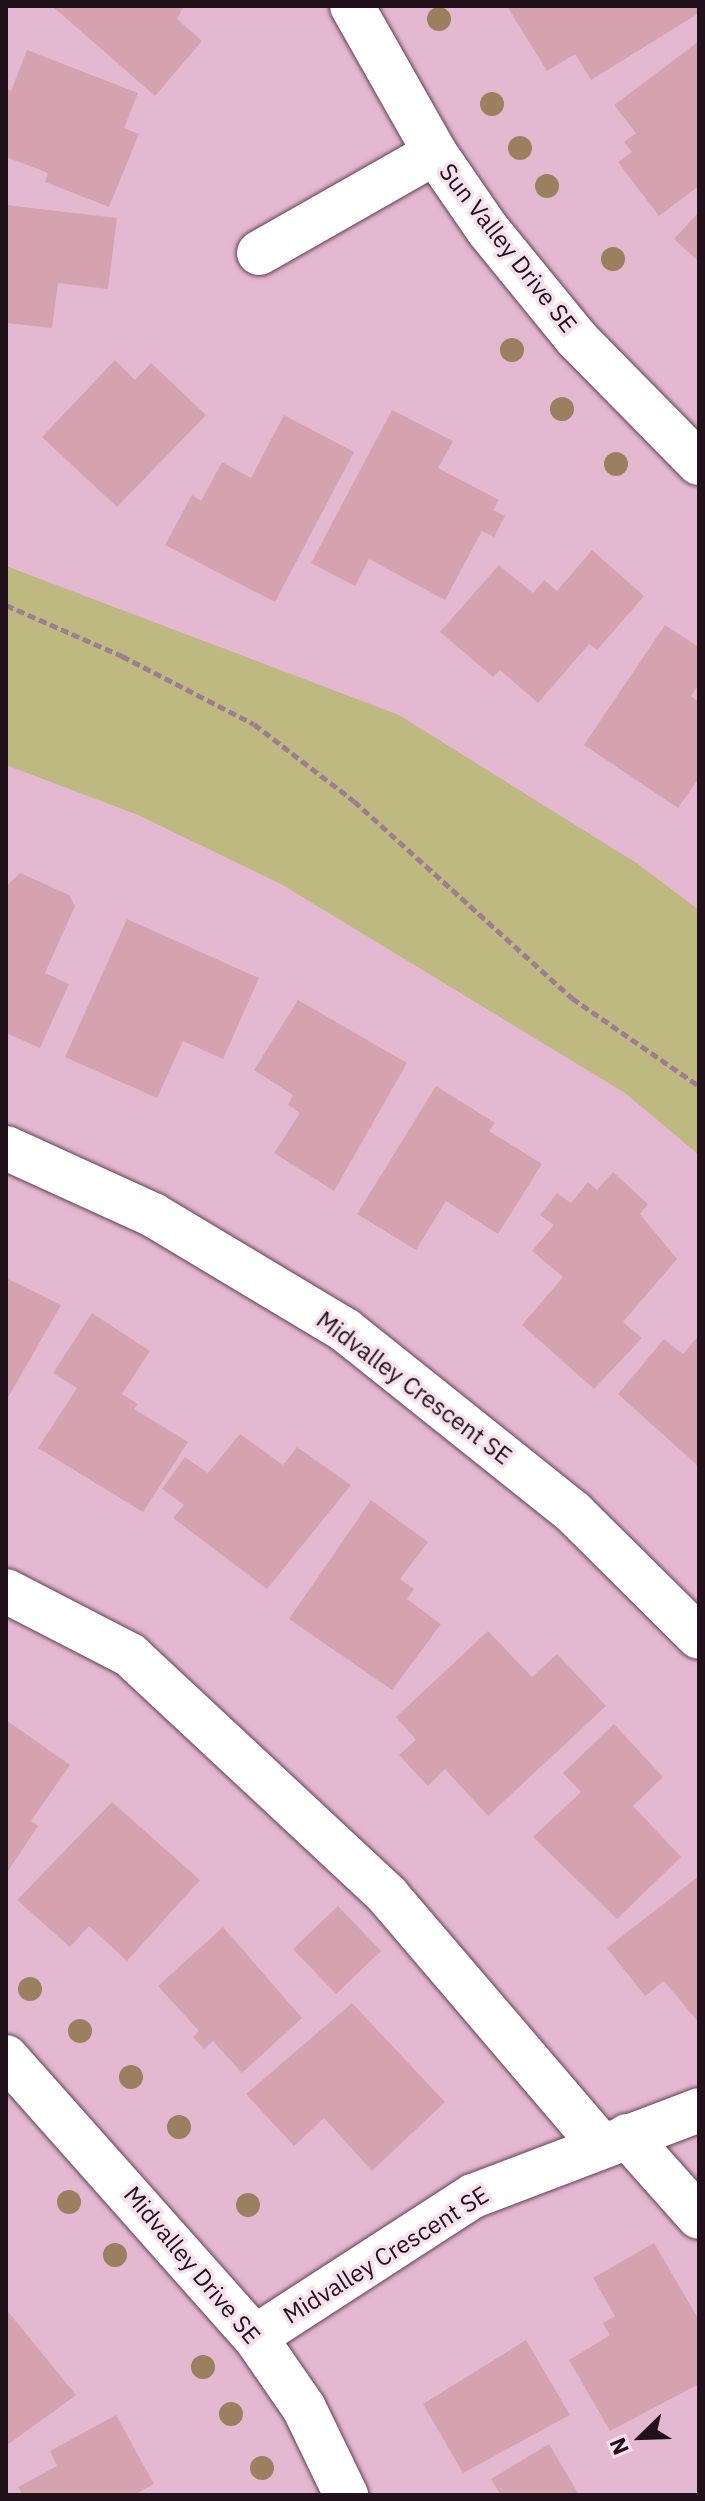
<!DOCTYPE html>
<html>
<head>
<meta charset="utf-8">
<style>
	body { margin:0 }
	#map { position:relative; width:705px; height:2501px; overflow:hidden; background:#e5b8d2; font-family:"IBM Plex Sans",sans-serif }
	div>[style] { position:absolute }
	[style*='--x'] { left:calc(var(--x)*1px); top:calc(var(--y)*1px); width:calc(var(--w)*1px); rotate:calc(var(--a)*1deg) }
	.green>* { inset:0; background:#beb881 }
	.building>* { inset:0; background:#d5a3af }
	.path>* { height:5px; margin-top:-2.5px; transform-origin:0; background:repeating-linear-gradient(90deg,#9f7c91 0 8px,transparent 0 12px) }
	.roads { filter:drop-shadow(0 0 2px #623d54) drop-shadow(0 0 2px #623d54) }
	.minor>* { height:44px; margin:-22px; padding:0 22px; transform-origin:22px; border-radius:22px; background:#fff }
	.trees>* { width:24px; height:24px; margin:-12px; border-radius:50%; background:#9a805e }
	span { translate:-50% -50%; white-space:nowrap; text-align:center; line-height:1.15; -webkit-text-stroke:7px #f7e0ed; paint-order:stroke }
	.street-label { font-size:24px; color:#21111b }
	.frame { position:absolute; inset:0; border:8px solid #21111b; pointer-events:none }
	.north { position:absolute; left:601px; top:2397px; width:80px; height:80px; -webkit-text-stroke:6px #f7e0ed; paint-order:stroke; rotate:247deg; font-size:22px; font-weight:700; line-height:32px; text-align:center; color:#21111b }
	.north::after { content:''; display:block; margin:auto; width:28px; height:36px; background:#21111b; clip-path:polygon(50% 0,100% 100%,50% 72%,0 100%) }
</style>
</head>
<body>
<div id="map">
	<div class="green">
		<i style="clip-path:polygon(6px 566px,399px 715px,638px 864px,699px 910px,699px 1155px,625px 1093px,281px 884px,138px 815px,6px 765px)"></i>
	</div>
	<div class="building">
		<i style="clip-path:polygon(52px 6px,184px 6px,177px 19px,202px 41px,155px 96px)"></i>
		<i style="clip-path:polygon(507px 6px,699px 6px,699px 13px,591px 80px,575px 54px,547px 71px)"></i>
		<i style="clip-path:polygon(699px 41px,699px 186px,659px 216px,618px 162px,632px 152px,624px 142px,636px 133px,614px 105px)"></i>
		<i style="clip-path:polygon(27px 50px,138px 93px,124px 128px,139px 134px,109px 207px,45px 182px,48px 173px,6px 157px,6px 89px,11px 91px)"></i>
		<i style="clip-path:polygon(6px 205px,117px 218px,108px 289px,58px 283px,52px 328px,6px 323px)"></i>
		<i style="clip-path:polygon(699px 212px,699px 262px,674px 239px)"></i>
		<i style="clip-path:polygon(115px 360px,135px 380px,151px 363px,206px 415px,117px 507px,42px 437px)"></i>
		<i style="clip-path:polygon(392px 410px,453px 441px,438px 468px,499px 500px,493px 510px,505px 516px,494px 537px,482px 531px,445px 600px,369px 559px,355px 586px,311px 563px)"></i>
		<i style="clip-path:polygon(284px 415px,354px 452px,275px 602px,165px 545px,192px 495px,201px 501px,222px 462px,251px 478px)"></i>
		<i style="clip-path:polygon(592px 550px,644px 596px,597px 650px,589px 644px,538px 703px,500px 670px,493px 677px,440px 632px,499px 565px,533px 593px,544px 580px,557px 591px)"></i>
		<i style="clip-path:polygon(665px 625px,699px 647px,699px 684px,691px 696px,699px 702px,699px 778px,678px 808px,584px 745px)"></i>
		<i style="clip-path:polygon(20px 873px,69px 895px,75px 906px,45px 973px,69px 984px,40px 1048px,6px 1033px,6px 886px)"></i>
		<i style="clip-path:polygon(127px 919px,259px 978px,223px 1059px,183px 1041px,157px 1098px,65px 1057px)"></i>
		<i style="clip-path:polygon(298px 1000px,407px 1063px,334px 1191px,274px 1153px,300px 1113px,288px 1105px,293px 1095px,254px 1070px)"></i>
		<i style="clip-path:polygon(436px 1086px,495px 1123px,489px 1131px,542px 1164px,498px 1234px,446px 1201px,416px 1250px,357px 1214px)"></i>
		<i style="clip-path:polygon(613px 1172px,648px 1204px,640px 1214px,677px 1259px,623px 1322px,642px 1338px,594px 1389px,522px 1325px,563px 1277px,532px 1251px,554px 1225px,540px 1215px,557px 1193px,571px 1203px,588px 1182px,597px 1190px)"></i>
		<i style="clip-path:polygon(6px 1278px,61px 1305px,6px 1401px)"></i>
		<i style="clip-path:polygon(92px 1313px,150px 1351px,122px 1394px,138px 1404px,134px 1409px,188px 1442px,143px 1512px,38px 1448px,77px 1388px,53px 1373px)"></i>
		<i style="clip-path:polygon(699px 1335px,699px 1467px,618px 1394px,664px 1339px,683px 1354px)"></i>
		<i style="clip-path:polygon(240px 1434px,283px 1465px,297px 1447px,351px 1485px,267px 1589px,173px 1518px,184px 1505px,162px 1489px,185px 1457px,208px 1473px)"></i>
		<i style="clip-path:polygon(371px 1500px,428px 1542px,400px 1579px,414px 1589px,407px 1599px,441px 1624px,392px 1690px,289px 1619px)"></i>
		<i style="clip-path:polygon(488px 1631px,532px 1677px,557px 1654px,606px 1706px,488px 1816px,445px 1769px,428px 1786px,399px 1755px,416px 1740px,396px 1717px)"></i>
		<i style="clip-path:polygon(6px 1720px,70px 1765px,31px 1821px,38px 1826px,6px 1874px)"></i>
		<i style="clip-path:polygon(614px 1724px,663px 1777px,633px 1806px,681px 1857px,617px 1919px,533px 1837px,581px 1792px,563px 1773px)"></i>
		<i style="clip-path:polygon(112px 1802px,200px 1880px,127px 1961px,89px 1926px,70px 1947px,17px 1900px)"></i>
		<i style="clip-path:polygon(699px 1876px,699px 2023px,664px 1981px,645px 1996px,607px 1948px)"></i>
		<i style="clip-path:polygon(338px 1906px,381px 1951px,336px 1994px,293px 1949px)"></i>
		<i style="clip-path:polygon(223px 1927px,302px 2018px,242px 2073px,213px 2041px,204px 2049px,193px 2037px,199px 2031px,158px 1986px)"></i>
		<i style="clip-path:polygon(352px 2003px,445px 2102px,372px 2171px,324px 2118px,294px 2146px,246px 2094px)"></i>
		<i style="clip-path:polygon(654px 2243px,699px 2320px,699px 2384px,610px 2431px,569px 2360px,610px 2335px,603px 2323px,615px 2316px,593px 2278px)"></i>
		<i style="clip-path:polygon(6px 2309px,76px 2395px,6px 2446px)"></i>
		<i style="clip-path:polygon(526px 2340px,570px 2415px,463px 2473px,423px 2404px)"></i>
		<i style="clip-path:polygon(116px 2415px,154px 2484px,134px 2495px,23px 2495px,18px 2487px,57px 2466px,50px 2451px)"></i>
		<i style="clip-path:polygon(549px 2444px,579px 2495px,501px 2495px,491px 2479px)"></i>
	</div>
	<div class="path">
		<i style="--x:6;--y:605;--w:127;--a:23.7"></i>
		<i style="--x:122;--y:656;--w:148;--a:27.3"></i>
		<i style="--x:254;--y:724;--w:126;--a:37.6"></i>
		<i style="--x:354;--y:801;--w:294;--a:42.1"></i>
		<i style="--x:572;--y:998;--w:155;--a:34.7"></i>
	</div>
	<div class="roads">
		<div class="minor">
			<i style="--x:352;--y:6;--w:169;--a:60.5"></i>
			<i style="--x:435;--y:153;--w:93;--a:55.5"></i>
			<i style="--x:488;--y:230;--w:141;--a:50.8"></i>
			<i style="--x:577;--y:339;--w:174;--a:45.5"></i>
			<i style="--x:259;--y:253;--w:202;--a:-29.6"></i>
			<i style="--x:6;--y:1148;--w:162;--a:24.5"></i>
			<i style="--x:153;--y:1215;--w:224;--a:30.9"></i>
			<i style="--x:345;--y:1330;--w:292;--a:38.6"></i>
			<i style="--x:573;--y:1512;--w:177;--a:44.8"></i>
			<i style="--x:6;--y:1591;--w:140;--a:27.3"></i>
			<i style="--x:130;--y:1655;--w:353;--a:43"></i>
			<i style="--x:388;--y:1896;--w:326;--a:49.5"></i>
			<i style="--x:6;--y:2057;--w:375;--a:48.4"></i>
			<i style="--x:255;--y:2337;--w:86;--a:55.4"></i>
			<i style="--x:304;--y:2408;--w:97;--a:64.2"></i>
			<i style="--x:627;--y:2136;--w:108;--a:48.4"></i>
			<i style="--x:255;--y:2337;--w:260;--a:-32.9"></i>
			<i style="--x:473;--y:2196;--w:242;--a:-20.8"></i>
		</div>
	</div>
	<div class="trees">
		<i style="left:439px;top:19px"></i>
		<i style="left:492px;top:104px"></i>
		<i style="left:520px;top:148px"></i>
		<i style="left:547px;top:186px"></i>
		<i style="left:613px;top:259px"></i>
		<i style="left:512px;top:350px"></i>
		<i style="left:562px;top:409px"></i>
		<i style="left:616px;top:464px"></i>
		<i style="left:30px;top:1989px"></i>
		<i style="left:80px;top:2031px"></i>
		<i style="left:131px;top:2077px"></i>
		<i style="left:179px;top:2127px"></i>
		<i style="left:69px;top:2202px"></i>
		<i style="left:248px;top:2205px"></i>
		<i style="left:115px;top:2255px"></i>
		<i style="left:203px;top:2367px"></i>
		<i style="left:231px;top:2414px"></i>
		<i style="left:262px;top:2468px"></i>
	</div>
	<div class="street-label">
		<span style="left:508px;top:248px;rotate:52deg">Sun Valley Drive SE</span>
		<span style="left:414px;top:1388px;rotate:37deg">Midvalley Crescent SE</span>
		<span style="left:386px;top:2255px;rotate:-32deg">Midvalley Crescent SE</span>
		<span style="left:192px;top:2265px;rotate:50deg">Midvalley Drive SE</span>
	</div>
	<div class="frame"></div>
	<div class="north">N</div>
</div>
</body>
</html>
